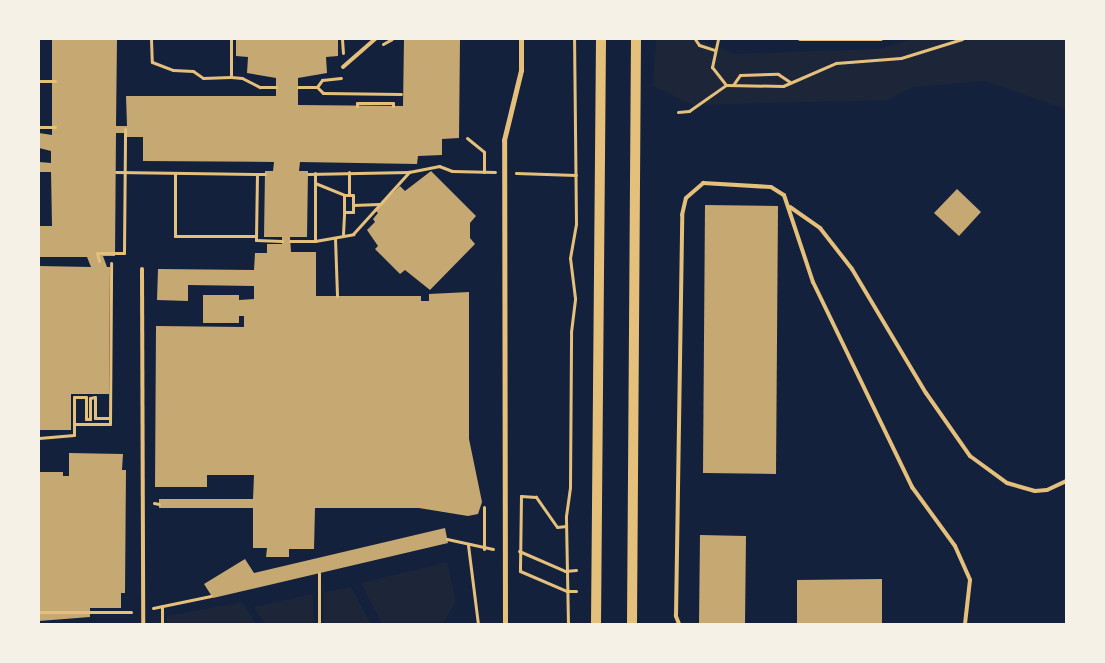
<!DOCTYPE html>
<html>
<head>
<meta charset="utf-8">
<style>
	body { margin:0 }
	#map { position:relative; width:1105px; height:663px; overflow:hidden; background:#14213d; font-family:"Libre Baskerville",serif }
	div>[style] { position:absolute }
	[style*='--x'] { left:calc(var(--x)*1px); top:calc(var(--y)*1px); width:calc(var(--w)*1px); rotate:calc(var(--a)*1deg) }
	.green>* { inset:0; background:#1d2539 }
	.building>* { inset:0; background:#c6a872 }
	.path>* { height:3px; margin:-1.5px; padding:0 1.5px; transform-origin:1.5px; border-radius:1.5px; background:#e5c07b }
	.service>* { height:4px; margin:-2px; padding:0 2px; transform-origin:2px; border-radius:2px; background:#e5c07b }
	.minor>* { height:5px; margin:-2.5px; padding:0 2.5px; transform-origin:2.5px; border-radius:2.5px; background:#e5c07b }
	.secondary>* { height:10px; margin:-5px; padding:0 5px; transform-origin:5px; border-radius:5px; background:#e5c07b }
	span { translate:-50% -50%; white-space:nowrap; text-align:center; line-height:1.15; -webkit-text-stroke:5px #f6f1e7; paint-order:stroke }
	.frame { position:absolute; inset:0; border:40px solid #f6f1e7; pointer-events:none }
</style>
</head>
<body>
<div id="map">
	<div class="green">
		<i style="clip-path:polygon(656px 39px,695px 39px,735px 54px,880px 49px,912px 39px,1066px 39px,1066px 109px,985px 81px,913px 87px,888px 100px,693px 105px,653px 86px)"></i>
		<i style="clip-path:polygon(447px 562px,456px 601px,443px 624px,382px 624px,361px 583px)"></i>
		<i style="clip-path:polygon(351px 587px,371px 624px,324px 624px,324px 592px)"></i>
		<i style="clip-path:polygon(313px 594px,314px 624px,265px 624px,254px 607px)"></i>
		<i style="clip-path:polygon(242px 602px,256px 624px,167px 624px,167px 616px)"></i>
	</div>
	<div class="building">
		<i style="clip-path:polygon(52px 39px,117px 39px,116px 126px,127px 126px,126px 96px,276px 96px,276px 78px,247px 73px,248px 57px,236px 56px,236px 39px,338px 39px,338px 56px,326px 57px,327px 73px,298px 78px,298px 105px,403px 106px,404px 39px,460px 39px,459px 138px,442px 139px,442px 155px,418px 156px,417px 164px,300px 162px,299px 171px,308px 171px,307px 237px,290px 237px,291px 252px,316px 252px,316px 296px,421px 296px,421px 301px,429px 301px,429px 294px,469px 292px,469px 439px,482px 502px,478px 514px,468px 516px,419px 508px,315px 508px,314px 549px,289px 549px,289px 557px,266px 557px,267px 548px,253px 548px,253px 508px,159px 508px,159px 499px,253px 499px,254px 475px,207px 475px,207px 487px,155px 487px,156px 326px,244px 327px,244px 316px,239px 316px,239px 323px,203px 323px,203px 295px,239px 295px,239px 300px,254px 299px,254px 286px,188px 285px,188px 301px,157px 300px,158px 269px,254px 270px,255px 253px,267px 253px,267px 244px,282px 244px,282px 237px,264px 237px,265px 171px,273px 171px,274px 162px,143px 161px,143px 137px,127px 137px,127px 133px,116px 133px,115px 256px,103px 256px,107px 267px,110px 267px,109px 394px,71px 394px,71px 430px,39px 430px,39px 266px,91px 267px,87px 257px,39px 257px,39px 226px,52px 226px,51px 172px,39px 172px,39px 162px,51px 163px,51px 151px,39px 148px,39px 133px,52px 135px)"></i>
		<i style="clip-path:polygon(431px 171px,476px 216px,470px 223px,470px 238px,475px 244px,430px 290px,405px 270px,400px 274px,375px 249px,378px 246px,367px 230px,375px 222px,373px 219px,378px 213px,375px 210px,400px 186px,405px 191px)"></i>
		<i style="clip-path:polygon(957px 189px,981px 212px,959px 236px,934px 213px)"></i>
		<i style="clip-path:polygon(705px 205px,778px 206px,776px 474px,703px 473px)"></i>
		<i style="clip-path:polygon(69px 453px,123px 454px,122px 470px,126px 470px,125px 593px,121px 593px,121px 608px,90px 608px,90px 617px,39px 621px,39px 472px,63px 472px,63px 476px,69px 476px)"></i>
		<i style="clip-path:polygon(445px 528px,448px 543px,213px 598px,204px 584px,245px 559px,254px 573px)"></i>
		<i style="clip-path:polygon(700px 535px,746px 536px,745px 624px,699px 624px)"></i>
		<i style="clip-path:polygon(882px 579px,882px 624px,797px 624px,797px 580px)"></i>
	</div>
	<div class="path">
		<i style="--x:151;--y:39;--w:23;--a:88"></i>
		<i style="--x:152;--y:62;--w:22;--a:21"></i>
		<i style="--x:173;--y:70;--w:20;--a:3"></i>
		<i style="--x:193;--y:71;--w:12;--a:35"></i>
		<i style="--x:203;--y:78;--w:28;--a:-2"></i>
		<i style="--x:231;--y:39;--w:38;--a:90"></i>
		<i style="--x:231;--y:77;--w:11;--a:5"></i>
		<i style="--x:242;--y:78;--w:20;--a:27"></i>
		<i style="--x:260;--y:87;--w:16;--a:0"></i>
		<i style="--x:342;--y:39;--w:14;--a:86"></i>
		<i style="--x:695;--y:39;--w:7;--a:56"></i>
		<i style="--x:699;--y:45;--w:16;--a:18"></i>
		<i style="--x:718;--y:39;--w:29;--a:102"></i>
		<i style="--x:712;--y:67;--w:23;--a:52"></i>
		<i style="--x:383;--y:44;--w:10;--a:-29"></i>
		<i style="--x:39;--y:81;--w:16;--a:0"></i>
		<i style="--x:733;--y:85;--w:12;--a:-55"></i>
		<i style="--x:740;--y:75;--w:38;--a:-2"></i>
		<i style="--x:778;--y:74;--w:14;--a:34"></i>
		<i style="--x:298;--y:87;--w:19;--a:0"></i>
		<i style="--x:317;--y:87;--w:8;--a:45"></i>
		<i style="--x:323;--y:93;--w:78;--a:0.7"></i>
		<i style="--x:317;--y:87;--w:9;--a:-54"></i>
		<i style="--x:322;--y:80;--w:19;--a:-6"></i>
		<i style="--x:357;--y:106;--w:3;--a:-90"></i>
		<i style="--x:357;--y:103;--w:36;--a:0"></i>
		<i style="--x:393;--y:103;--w:3;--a:90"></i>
		<i style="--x:678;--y:112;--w:11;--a:-5"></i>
		<i style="--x:689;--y:111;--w:45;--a:-35.1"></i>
		<i style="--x:726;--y:85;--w:57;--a:1"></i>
		<i style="--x:783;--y:86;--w:58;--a:-23.5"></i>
		<i style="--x:836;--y:63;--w:65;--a:-4.4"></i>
		<i style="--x:901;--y:58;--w:64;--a:-17.3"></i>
		<i style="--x:39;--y:127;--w:16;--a:0"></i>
		<i style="--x:467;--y:138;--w:22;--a:39"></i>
		<i style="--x:484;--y:152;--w:20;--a:90"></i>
		<i style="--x:116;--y:172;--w:149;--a:0.8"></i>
		<i style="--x:516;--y:173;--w:60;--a:1.9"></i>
		<i style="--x:175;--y:174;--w:62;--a:90"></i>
		<i style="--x:175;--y:236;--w:81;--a:0"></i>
		<i style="--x:257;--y:174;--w:66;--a:90.9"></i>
		<i style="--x:256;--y:240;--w:26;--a:2"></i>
		<i style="--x:308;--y:174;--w:101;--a:-1.1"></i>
		<i style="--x:409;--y:172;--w:31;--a:-11"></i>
		<i style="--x:439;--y:166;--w:14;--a:21"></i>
		<i style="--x:452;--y:171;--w:43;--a:1.3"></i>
		<i style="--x:315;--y:183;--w:31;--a:22"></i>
		<i style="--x:344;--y:195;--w:9;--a:0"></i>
		<i style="--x:353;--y:195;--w:17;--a:90"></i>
		<i style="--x:353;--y:212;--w:9;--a:180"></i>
		<i style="--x:344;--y:212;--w:17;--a:-90"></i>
		<i style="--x:349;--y:195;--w:23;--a:-90"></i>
		<i style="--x:353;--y:205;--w:26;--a:-2"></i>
		<i style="--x:343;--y:234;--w:22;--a:-87"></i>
		<i style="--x:335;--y:238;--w:58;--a:88"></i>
		<i style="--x:290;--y:241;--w:25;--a:0"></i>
		<i style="--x:315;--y:241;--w:39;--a:-10"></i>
		<i style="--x:353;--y:234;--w:84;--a:-47.9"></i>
		<i style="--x:315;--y:241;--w:68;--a:-90"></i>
		<i style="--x:99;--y:261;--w:8;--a:-104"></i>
		<i style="--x:97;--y:253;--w:27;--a:0"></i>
		<i style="--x:124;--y:253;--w:124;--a:-89.5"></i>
		<i style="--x:74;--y:424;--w:27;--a:-90"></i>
		<i style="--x:74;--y:397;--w:12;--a:0"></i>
		<i style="--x:86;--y:397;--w:22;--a:90"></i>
		<i style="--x:86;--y:419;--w:4;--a:0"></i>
		<i style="--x:90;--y:419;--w:21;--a:-90"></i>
		<i style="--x:90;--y:398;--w:5;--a:-11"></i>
		<i style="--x:95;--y:397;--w:21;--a:90"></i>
		<i style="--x:95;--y:418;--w:15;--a:0"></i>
		<i style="--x:39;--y:438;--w:35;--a:-5"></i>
		<i style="--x:74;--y:435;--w:11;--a:-90"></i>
		<i style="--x:74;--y:424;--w:36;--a:0"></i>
		<i style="--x:110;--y:424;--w:161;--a:-89.6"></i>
		<i style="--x:154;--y:503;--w:5;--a:11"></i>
		<i style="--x:566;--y:526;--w:9;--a:174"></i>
		<i style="--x:557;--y:527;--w:37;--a:-125"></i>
		<i style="--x:536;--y:497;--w:15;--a:-176"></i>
		<i style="--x:521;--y:496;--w:75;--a:90.8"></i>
		<i style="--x:520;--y:571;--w:51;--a:23.1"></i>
		<i style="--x:567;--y:591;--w:9;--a:0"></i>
		<i style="--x:447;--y:539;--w:47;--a:12.3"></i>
		<i style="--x:468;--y:545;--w:80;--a:82.8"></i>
		<i style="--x:484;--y:549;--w:42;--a:-90"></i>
		<i style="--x:519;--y:551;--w:50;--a:23.5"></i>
		<i style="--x:565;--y:571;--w:11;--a:-5"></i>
		<i style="--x:162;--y:606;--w:18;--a:90"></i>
		<i style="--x:153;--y:608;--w:59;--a:-11.7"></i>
		<i style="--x:39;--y:612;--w:92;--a:0"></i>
		<i style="--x:319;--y:624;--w:51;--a:-90"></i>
		<i style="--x:568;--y:624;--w:108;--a:-91.1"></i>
		<i style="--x:566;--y:516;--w:29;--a:-82"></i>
		<i style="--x:570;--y:487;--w:155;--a:-89.6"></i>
		<i style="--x:571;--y:332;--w:34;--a:-83"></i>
		<i style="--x:575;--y:298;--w:40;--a:-97.1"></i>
		<i style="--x:570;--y:258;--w:35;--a:-80"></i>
		<i style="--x:576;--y:224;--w:185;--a:-90.6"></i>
	</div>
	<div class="service">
		<i style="--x:800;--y:39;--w:81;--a:0"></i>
		<i style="--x:343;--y:67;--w:43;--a:-41.2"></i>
		<i style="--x:790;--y:207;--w:37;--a:35"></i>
		<i style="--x:820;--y:228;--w:52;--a:52"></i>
		<i style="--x:852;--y:269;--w:144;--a:59.2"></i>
		<i style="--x:926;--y:393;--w:77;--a:55.1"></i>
		<i style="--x:970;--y:456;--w:46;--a:36.1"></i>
		<i style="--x:1007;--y:483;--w:29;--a:16"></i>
		<i style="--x:1035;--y:491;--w:12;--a:-5"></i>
		<i style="--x:1047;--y:490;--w:21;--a:-25"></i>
		<i style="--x:142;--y:269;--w:355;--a:89.8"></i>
		<i style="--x:679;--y:624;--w:9;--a:-111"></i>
		<i style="--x:676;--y:616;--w:401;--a:-89.1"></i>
		<i style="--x:682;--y:215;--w:17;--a:-77"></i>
		<i style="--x:686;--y:198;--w:23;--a:-41"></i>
		<i style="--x:703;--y:183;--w:68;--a:3.4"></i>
		<i style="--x:771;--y:187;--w:15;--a:32"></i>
		<i style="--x:784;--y:195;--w:92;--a:71.6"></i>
		<i style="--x:813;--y:282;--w:228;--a:64.2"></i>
		<i style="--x:912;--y:487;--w:73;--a:53.9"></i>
		<i style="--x:955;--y:546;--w:37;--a:66"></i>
		<i style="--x:970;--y:580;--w:44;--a:96.5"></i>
	</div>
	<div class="minor">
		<i style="--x:505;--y:624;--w:484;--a:-90.1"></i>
		<i style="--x:504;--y:140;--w:72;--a:-76.3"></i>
		<i style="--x:521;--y:70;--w:31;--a:-90"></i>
	</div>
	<div class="secondary">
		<i style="--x:596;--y:624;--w:585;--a:-89.51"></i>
		<i style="--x:632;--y:624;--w:585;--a:-89.61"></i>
	</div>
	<div class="frame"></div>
</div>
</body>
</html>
